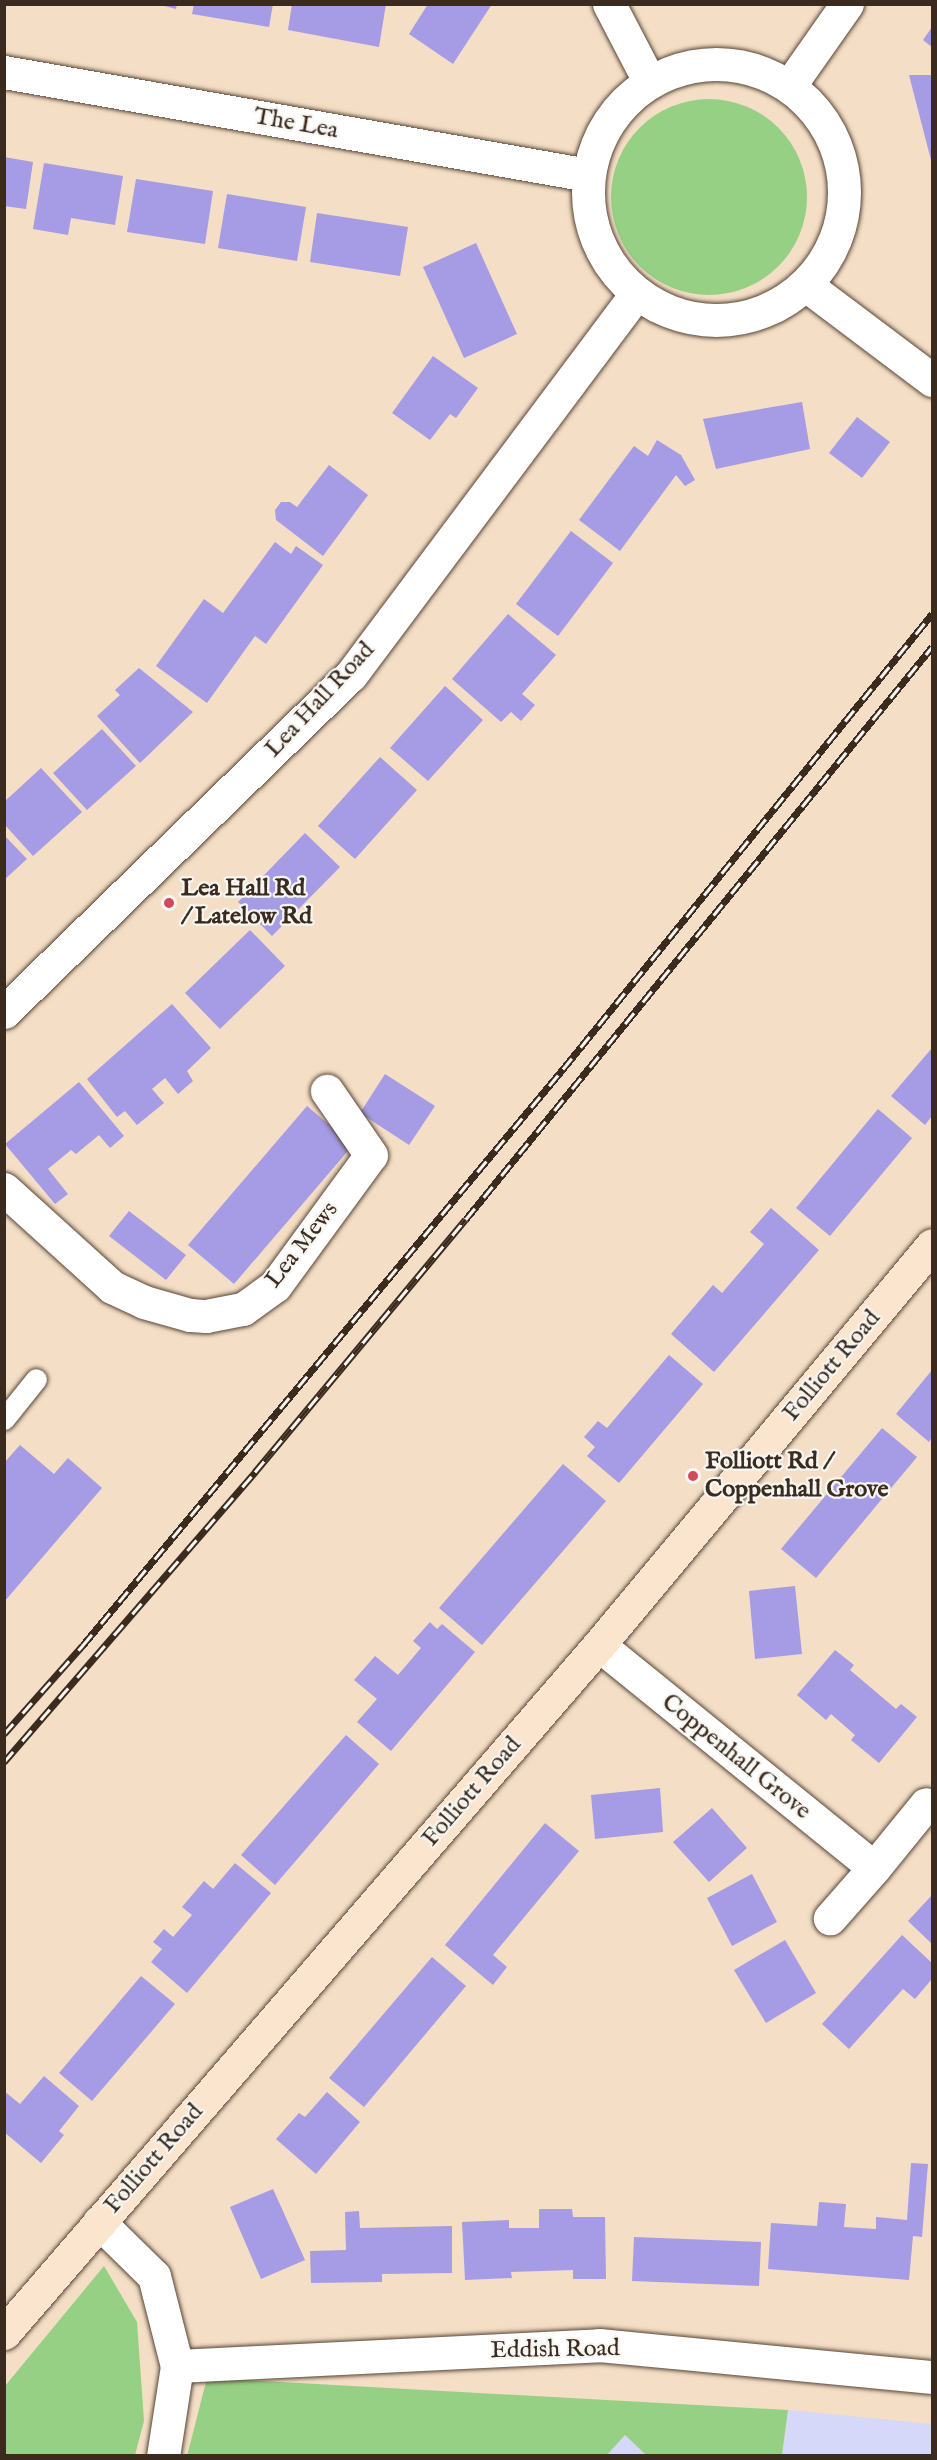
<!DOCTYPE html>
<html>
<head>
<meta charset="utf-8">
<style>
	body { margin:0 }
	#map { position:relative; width:937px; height:2460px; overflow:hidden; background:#f4dec5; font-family:"IM FELL English",serif }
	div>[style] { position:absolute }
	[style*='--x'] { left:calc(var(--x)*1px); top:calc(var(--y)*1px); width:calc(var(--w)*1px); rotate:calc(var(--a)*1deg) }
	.built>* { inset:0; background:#d5d8f9 }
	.green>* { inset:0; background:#96d084 }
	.round { border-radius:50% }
	.building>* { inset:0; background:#a69be5 }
	.roads { filter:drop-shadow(0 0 2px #574537) drop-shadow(0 0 2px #574537) }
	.lane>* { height:21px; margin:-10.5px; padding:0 10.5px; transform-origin:10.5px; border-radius:10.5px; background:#fff }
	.street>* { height:33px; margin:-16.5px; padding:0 16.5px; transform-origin:16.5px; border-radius:16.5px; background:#fff }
	.street>.ring { margin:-16.5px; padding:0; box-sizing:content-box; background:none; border:33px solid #fff; border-radius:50% }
	.secondary>* { height:33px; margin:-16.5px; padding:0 16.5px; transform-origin:16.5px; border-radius:16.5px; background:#fbe5cf }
	.rail>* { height:7px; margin-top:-3.5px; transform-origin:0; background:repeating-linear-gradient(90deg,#f6f6f2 0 14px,#3b2a1e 0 28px); box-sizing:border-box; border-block:2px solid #3b2a1e }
	.dots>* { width:16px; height:16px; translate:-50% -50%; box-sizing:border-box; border:3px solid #f6f6f2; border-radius:50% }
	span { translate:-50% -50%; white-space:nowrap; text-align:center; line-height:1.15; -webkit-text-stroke:4.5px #f6f6f2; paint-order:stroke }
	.street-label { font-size:24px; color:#3b2a1e }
	.poi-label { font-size:24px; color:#3b2a1e; font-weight:700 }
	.left { translate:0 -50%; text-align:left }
	.frame { position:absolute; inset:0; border:6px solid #3b2a1e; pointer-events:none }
</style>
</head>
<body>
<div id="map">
	<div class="built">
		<i style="clip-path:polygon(788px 2410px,932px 2424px,932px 2455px,782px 2455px)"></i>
		<i style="clip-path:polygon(625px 2435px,646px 2455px,606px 2456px)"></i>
	</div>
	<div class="green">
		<i class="round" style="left:611px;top:99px;width:196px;height:196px"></i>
		<i style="clip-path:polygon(104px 2266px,137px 2322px,144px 2421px,135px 2455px,5px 2455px,5px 2386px)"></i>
		<i style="clip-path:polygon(207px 2378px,788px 2410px,782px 2455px,646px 2455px,625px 2435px,606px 2456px,187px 2456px)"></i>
	</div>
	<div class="building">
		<i style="clip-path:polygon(157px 4px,177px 4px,176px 9px)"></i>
		<i style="clip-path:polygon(194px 4px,273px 4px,269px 27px,192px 14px)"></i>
		<i style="clip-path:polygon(292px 4px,386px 4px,379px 47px,288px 30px)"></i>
		<i style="clip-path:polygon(428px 4px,492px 4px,453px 64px,409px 34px)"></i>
		<i style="clip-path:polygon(932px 27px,932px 47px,923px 40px)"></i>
		<i style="clip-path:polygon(909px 75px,932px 75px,932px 164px)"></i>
		<i style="clip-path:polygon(4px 157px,33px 162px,26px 209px,4px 206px)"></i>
		<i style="clip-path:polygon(44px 163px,123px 176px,115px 225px,71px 218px,68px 235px,33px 229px)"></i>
		<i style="clip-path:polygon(136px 179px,213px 191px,205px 244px,127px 232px)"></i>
		<i style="clip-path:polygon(227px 194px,306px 207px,297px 261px,218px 248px)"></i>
		<i style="clip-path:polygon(317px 213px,408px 227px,400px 276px,310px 262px)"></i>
		<i style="clip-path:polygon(476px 243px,517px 334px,464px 358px,423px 267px)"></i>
		<i style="clip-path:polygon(433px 356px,478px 388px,456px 418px,450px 414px,430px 440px,392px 413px)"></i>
		<i style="clip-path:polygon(802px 402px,810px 449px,716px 469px,703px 419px)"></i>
		<i style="clip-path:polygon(857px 417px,890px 442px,862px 478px,829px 453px)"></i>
		<i style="clip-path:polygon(657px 440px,681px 455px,695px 480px,685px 486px,676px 475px,620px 551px,579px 520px,634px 446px,648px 456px)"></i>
		<i style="clip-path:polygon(329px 465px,368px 495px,323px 556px,276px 520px,275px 510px,281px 502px,290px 502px,297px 507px)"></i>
		<i style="clip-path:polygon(571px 531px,613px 563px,558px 636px,516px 604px)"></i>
		<i style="clip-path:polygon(275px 542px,291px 554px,296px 546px,323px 565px,266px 644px,255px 636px,207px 703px,156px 666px,204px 599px,223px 613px)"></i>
		<i style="clip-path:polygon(508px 614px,556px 655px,522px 694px,535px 705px,521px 721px,511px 712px,501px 722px,452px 679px)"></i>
		<i style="clip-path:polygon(139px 668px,193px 712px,140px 763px,97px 716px,120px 695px,115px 690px)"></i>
		<i style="clip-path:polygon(445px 686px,483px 720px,428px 781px,390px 748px)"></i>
		<i style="clip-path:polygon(102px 729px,136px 766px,87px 810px,53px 773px)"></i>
		<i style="clip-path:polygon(380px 757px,417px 790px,355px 859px,318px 826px)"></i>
		<i style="clip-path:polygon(41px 768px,82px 812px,33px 856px,4px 824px,4px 802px)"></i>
		<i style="clip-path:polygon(305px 833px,340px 867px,272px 936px,238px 902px)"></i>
		<i style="clip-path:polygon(4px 835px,27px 859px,4px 880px)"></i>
		<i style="clip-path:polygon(250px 930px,285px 966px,220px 1029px,185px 993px)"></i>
		<i style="clip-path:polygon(172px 1004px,211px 1048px,187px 1071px,193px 1081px,178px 1094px,165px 1078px,152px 1089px,164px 1103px,137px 1125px,125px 1111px,117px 1117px,87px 1079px)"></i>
		<i style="clip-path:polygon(932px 1048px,932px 1116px,925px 1125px,891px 1096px)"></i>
		<i style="clip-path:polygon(385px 1074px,435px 1106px,409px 1145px,360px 1113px)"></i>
		<i style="clip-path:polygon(79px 1082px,124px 1136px,110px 1148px,99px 1135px,76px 1154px,71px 1150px,48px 1169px,68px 1194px,55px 1204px,5px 1144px)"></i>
		<i style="clip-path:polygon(307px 1106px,353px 1145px,234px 1284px,188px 1245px)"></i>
		<i style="clip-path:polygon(878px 1109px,912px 1138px,830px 1236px,796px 1208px)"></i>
		<i style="clip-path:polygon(771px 1208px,819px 1250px,714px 1372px,671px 1334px,713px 1285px,722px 1293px,764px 1244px,750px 1232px)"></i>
		<i style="clip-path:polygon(129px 1211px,186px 1255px,166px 1280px,109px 1236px)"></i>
		<i style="clip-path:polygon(669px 1355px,703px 1384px,619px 1483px,587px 1456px,595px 1447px,584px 1437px,598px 1421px,607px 1428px)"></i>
		<i style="clip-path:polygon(932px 1370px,932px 1437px,929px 1442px,896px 1414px)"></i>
		<i style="clip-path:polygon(882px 1428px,917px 1457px,816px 1578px,781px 1549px)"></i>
		<i style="clip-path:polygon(20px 1445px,54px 1474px,68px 1458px,102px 1488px,4px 1602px,4px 1463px)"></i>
		<i style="clip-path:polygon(563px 1464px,606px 1501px,482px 1645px,439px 1608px)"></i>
		<i style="clip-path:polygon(795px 1586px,802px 1654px,755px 1659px,749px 1591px)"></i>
		<i style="clip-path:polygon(430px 1622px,437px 1629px,442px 1624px,475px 1652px,391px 1751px,357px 1722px,377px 1699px,354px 1680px,375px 1656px,398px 1675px,421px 1648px,413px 1641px)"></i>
		<i style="clip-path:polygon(835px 1650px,854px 1665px,850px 1670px,896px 1709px,901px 1704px,917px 1717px,879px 1763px,851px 1740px,855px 1735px,831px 1714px,826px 1720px,797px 1695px)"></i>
		<i style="clip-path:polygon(346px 1735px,379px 1764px,275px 1885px,241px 1855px)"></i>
		<i style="clip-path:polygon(660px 1788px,663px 1832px,595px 1839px,591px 1795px)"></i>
		<i style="clip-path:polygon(712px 1808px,747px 1848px,709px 1882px,673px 1842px)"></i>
		<i style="clip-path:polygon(545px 1823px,579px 1851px,493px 1955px,507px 1967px,493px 1985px,445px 1945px)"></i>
		<i style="clip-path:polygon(235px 1863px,271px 1893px,187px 1993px,151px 1962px,162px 1949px,153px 1942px,164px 1929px,173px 1937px,192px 1915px,182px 1907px,204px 1881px,213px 1889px)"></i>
		<i style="clip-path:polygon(752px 1874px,777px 1922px,732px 1946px,707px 1898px)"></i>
		<i style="clip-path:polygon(932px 1895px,932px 1944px,908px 1921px)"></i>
		<i style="clip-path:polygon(902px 1935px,932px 1963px,932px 1979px,915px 1999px,903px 1989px,849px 2049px,822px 2024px)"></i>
		<i style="clip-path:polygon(785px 1940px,816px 1993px,766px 2023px,734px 1970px)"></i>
		<i style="clip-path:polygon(432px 1957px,466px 1986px,364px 2107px,329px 2078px)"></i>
		<i style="clip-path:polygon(141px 1976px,175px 2004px,92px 2101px,59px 2073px)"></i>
		<i style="clip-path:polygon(44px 2076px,79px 2106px,59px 2131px,64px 2135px,41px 2163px,4px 2132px,4px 2091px,20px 2104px)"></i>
		<i style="clip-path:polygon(327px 2092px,360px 2122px,316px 2174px,276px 2139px,299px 2113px,305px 2117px)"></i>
		<i style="clip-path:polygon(911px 2163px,928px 2164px,922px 2237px,913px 2236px,909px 2280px,768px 2269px,771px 2223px,817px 2226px,819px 2202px,846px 2204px,844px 2227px,876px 2229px,876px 2217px,907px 2220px)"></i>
		<i style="clip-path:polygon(273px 2189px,305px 2260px,261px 2279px,230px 2207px)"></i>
		<i style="clip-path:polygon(539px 2209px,572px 2209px,573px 2217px,605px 2217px,606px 2279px,573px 2279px,573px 2270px,511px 2272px,512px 2278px,465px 2280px,462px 2222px,509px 2220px,509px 2228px,539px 2228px)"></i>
		<i style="clip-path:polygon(359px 2211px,360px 2228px,452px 2226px,452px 2273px,382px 2274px,382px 2282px,311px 2283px,310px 2251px,346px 2250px,345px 2212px)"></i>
		<i style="clip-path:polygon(634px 2237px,761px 2242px,759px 2286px,632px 2281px)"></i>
	</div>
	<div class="roads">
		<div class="lane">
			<i style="--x:4;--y:1419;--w:51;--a:-51.3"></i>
		</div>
		<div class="street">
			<i style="--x:609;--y:4;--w:87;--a:62.5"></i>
			<i class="ring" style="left:588px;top:64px;width:223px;height:223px"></i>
			<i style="--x:4;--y:72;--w:593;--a:10"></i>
			<i style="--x:790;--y:85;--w:99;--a:-54.9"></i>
			<i style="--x:806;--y:285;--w:158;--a:37"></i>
			<i style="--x:4;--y:1012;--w:484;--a:-44.2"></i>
			<i style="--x:351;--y:675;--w:476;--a:-53.2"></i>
			<i style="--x:4;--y:1189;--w:146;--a:42.2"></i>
			<i style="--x:112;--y:1287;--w:35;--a:25"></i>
			<i style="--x:144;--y:1302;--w:48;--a:15.8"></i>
			<i style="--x:190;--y:1315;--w:16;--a:4"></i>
			<i style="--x:206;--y:1316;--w:38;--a:-11"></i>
			<i style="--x:243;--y:1309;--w:39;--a:-36"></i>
			<i style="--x:275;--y:1286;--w:162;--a:-53.8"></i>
			<i style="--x:371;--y:1155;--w:78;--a:-124.5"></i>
			<i style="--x:599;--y:1645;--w:354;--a:39"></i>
			<i style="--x:874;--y:1868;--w:67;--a:131.3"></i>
			<i style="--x:874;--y:1868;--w:82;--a:-50.9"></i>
			<i style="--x:99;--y:2222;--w:77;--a:44.5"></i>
			<i style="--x:154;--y:2276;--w:93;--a:75.7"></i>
			<i style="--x:177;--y:2366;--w:91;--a:98.8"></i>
			<i style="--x:177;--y:2366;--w:423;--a:-2.8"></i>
			<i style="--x:599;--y:2345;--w:335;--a:5.5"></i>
		</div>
		<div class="secondary">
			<i style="--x:4;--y:2333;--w:910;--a:-49.15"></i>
			<i style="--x:599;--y:1645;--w:520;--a:-50.22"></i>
		</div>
	</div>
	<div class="rail">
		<i style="--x:4;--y:1734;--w:119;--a:-48.4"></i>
		<i style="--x:83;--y:1645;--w:750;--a:-50.19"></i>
		<i style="--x:563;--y:1069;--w:586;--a:-50.96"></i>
		<i style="--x:4;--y:1762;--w:384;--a:-49.1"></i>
		<i style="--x:255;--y:1472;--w:329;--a:-50.2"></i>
		<i style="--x:466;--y:1219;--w:738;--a:-50.83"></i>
	</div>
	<div class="dots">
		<i style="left:169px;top:903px;background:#d1495b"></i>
		<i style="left:693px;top:1476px;background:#d1495b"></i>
	</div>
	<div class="street-label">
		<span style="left:296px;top:124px;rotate:10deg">The Lea</span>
		<span style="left:320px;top:700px;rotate:-47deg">Lea Hall Road</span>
		<span style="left:302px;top:1245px;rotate:-52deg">Lea Mews</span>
		<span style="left:832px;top:1366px;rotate:-50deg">Folliott Road</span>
		<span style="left:736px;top:1757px;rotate:39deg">Coppenhall Grove</span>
		<span style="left:472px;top:1792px;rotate:-49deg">Folliott Road</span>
		<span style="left:154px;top:2159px;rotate:-49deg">Folliott Road</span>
		<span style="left:555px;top:2350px;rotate:-1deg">Eddish Road</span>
	</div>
	<div class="poi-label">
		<span class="left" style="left:181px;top:903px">Lea Hall Rd<br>/ Latelow Rd</span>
		<span class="left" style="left:705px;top:1476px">Folliott Rd /<br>Coppenhall Grove</span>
	</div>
	<div class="frame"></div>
</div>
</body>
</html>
